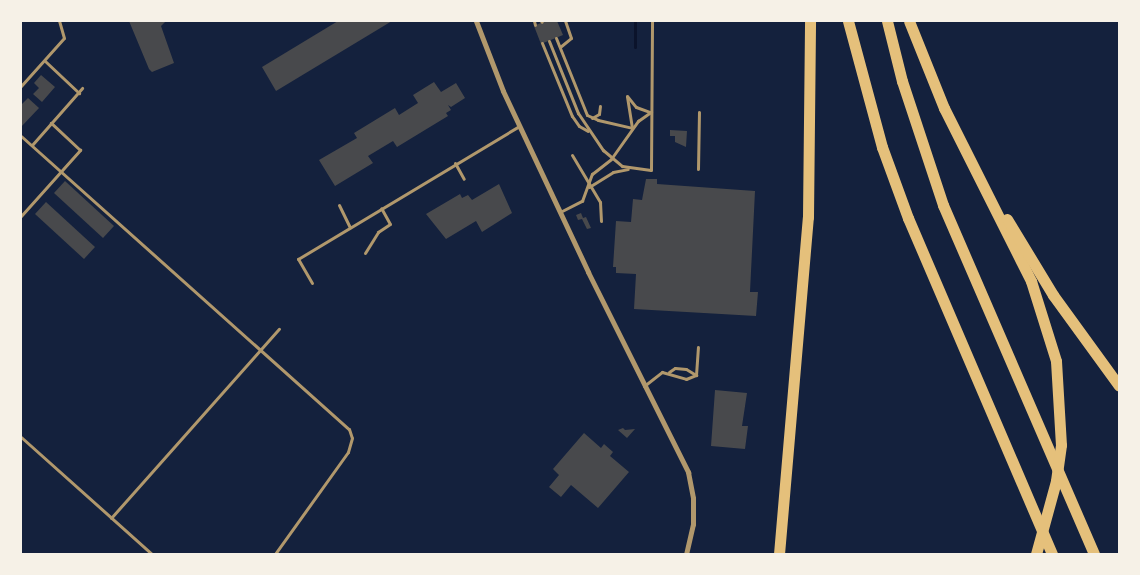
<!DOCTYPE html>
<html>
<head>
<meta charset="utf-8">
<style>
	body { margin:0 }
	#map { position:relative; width:1140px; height:575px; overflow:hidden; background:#14213d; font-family:"PT Sans Narrow",sans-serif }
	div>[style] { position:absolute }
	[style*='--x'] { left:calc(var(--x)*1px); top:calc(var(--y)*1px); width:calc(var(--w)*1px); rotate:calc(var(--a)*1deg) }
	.stream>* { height:3px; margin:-1.5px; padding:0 1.5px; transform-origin:1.5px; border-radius:1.5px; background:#0b132b }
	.building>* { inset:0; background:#48494c }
	.service>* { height:3px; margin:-1.5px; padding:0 1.5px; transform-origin:1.5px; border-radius:1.5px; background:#b1986c }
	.minor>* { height:5px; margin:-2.5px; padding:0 2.5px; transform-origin:2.5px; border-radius:2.5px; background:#b1986c }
	.motorway>* { height:11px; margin:-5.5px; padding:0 5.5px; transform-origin:5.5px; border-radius:5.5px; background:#e5c07b }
	span { translate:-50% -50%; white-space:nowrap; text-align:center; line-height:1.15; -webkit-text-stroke:4px #f6f1e7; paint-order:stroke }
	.frame { position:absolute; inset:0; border:22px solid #f6f1e7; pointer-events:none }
</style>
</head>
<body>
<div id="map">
	<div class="stream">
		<i style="--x:635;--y:47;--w:26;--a:-90"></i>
	</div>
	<div class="building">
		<i style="clip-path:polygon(129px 21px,166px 21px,161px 26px,174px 63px,152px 72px,149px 69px)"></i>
		<i style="clip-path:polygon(338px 21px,392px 21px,276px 91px,262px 67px)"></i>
		<i style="clip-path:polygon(545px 21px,557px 21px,563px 35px,541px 44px,534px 26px)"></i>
		<i style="clip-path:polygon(41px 75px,55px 87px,42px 102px,33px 94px,39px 88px,34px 83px)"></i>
		<i style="clip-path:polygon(434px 82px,441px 92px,456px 83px,465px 98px,451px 107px,448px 105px,451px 110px,446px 113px,448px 116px,397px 147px,393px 141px,368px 156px,373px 163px,335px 186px,319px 160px,357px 138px,354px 133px,395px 108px,399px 115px,418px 103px,413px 95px)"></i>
		<i style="clip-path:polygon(28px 98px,39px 108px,21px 127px,21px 105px)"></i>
		<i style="clip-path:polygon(670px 130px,687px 131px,686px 147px,675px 142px,675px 136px,670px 136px)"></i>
		<i style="clip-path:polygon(646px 179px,657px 179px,657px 184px,755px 191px,750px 292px,758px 292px,756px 316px,634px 309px,636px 274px,616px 273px,616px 267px,613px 267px,616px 221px,631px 222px,633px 199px,642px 200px)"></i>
		<i style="clip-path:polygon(65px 181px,114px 226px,103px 238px,54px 193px)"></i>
		<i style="clip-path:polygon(499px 184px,512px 213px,482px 232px,476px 221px,446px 239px,426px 214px,460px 194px,462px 198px,468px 195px,472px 200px)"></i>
		<i style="clip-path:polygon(46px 202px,95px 247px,84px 259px,35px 214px)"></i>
		<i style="clip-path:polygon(581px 213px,583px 218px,586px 217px,591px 228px,587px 229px,582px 219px,578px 220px,576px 215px)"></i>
		<i style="clip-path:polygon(715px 390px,747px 393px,742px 426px,748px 426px,745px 449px,711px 446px)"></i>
		<i style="clip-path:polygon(623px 428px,625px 430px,635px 429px,627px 438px,618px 430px)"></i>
		<i style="clip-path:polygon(584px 433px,601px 448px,604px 444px,613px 452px,610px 456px,629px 472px,598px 508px,571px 485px,561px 497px,549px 487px,559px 475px,553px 469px)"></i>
	</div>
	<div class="service">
		<i style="--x:534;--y:21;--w:4;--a:76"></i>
		<i style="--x:541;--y:21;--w:1;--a:45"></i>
		<i style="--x:556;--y:38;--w:83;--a:68.1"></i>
		<i style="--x:587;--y:115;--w:12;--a:24"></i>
		<i style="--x:598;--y:120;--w:35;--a:13"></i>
		<i style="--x:632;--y:128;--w:32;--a:-99"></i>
		<i style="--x:549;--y:41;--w:78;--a:68.1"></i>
		<i style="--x:578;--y:113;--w:45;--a:56"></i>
		<i style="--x:603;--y:150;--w:25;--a:40"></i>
		<i style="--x:622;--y:166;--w:29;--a:8"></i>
		<i style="--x:651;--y:170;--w:149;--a:-89.6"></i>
		<i style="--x:542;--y:43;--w:79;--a:67.7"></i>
		<i style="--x:572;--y:116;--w:12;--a:55"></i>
		<i style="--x:579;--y:126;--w:10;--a:29"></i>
		<i style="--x:560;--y:47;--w:14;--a:-39"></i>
		<i style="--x:571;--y:38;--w:18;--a:-109"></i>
		<i style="--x:45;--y:61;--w:47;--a:43.3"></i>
		<i style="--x:21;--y:86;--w:64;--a:-48.1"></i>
		<i style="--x:64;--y:38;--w:18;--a:-106"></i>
		<i style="--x:627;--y:96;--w:14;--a:51"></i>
		<i style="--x:636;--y:107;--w:15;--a:20"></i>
		<i style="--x:592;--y:118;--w:8;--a:-30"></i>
		<i style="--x:599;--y:114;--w:8;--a:-83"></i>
		<i style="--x:21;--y:136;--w:440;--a:41.8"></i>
		<i style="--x:349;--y:429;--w:9;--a:72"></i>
		<i style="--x:352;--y:438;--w:15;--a:106"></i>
		<i style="--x:348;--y:452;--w:125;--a:125.6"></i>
		<i style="--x:32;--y:145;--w:76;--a:-48.7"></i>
		<i style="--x:572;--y:155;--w:55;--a:59.2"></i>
		<i style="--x:600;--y:202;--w:19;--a:87"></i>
		<i style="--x:455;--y:163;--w:18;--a:61"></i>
		<i style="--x:698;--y:169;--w:57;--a:-89"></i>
		<i style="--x:589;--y:187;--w:28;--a:-32"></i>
		<i style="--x:613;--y:172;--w:15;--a:-11"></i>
		<i style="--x:339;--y:205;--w:25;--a:64"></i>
		<i style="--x:560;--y:212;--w:25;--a:-27"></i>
		<i style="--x:582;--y:201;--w:29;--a:-70"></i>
		<i style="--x:592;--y:174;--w:24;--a:-38"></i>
		<i style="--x:611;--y:159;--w:47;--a:-54.6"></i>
		<i style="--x:638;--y:121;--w:16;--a:-35"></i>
		<i style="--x:21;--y:216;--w:89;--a:-48.2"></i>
		<i style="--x:80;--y:150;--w:40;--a:-137"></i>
		<i style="--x:365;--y:253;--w:25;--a:-58"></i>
		<i style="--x:378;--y:232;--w:14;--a:-34"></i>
		<i style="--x:390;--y:224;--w:18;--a:-119"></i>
		<i style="--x:312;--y:283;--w:28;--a:-120"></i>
		<i style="--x:298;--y:259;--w:258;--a:-31"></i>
		<i style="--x:669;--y:372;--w:7;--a:-34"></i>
		<i style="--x:675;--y:368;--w:11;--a:5"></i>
		<i style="--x:686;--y:369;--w:12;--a:31"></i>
		<i style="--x:696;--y:375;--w:28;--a:-86"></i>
		<i style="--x:644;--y:386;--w:23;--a:-38"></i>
		<i style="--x:662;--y:372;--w:25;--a:16"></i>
		<i style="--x:686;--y:379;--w:11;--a:-22"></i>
		<i style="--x:21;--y:437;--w:176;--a:41.8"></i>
		<i style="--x:111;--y:518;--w:253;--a:-48.4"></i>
	</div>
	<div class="minor">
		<i style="--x:476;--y:21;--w:75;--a:68.9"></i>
		<i style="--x:503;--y:91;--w:200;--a:64.8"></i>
		<i style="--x:588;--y:272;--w:224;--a:63.4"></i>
		<i style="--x:688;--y:472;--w:26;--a:79"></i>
		<i style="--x:693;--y:498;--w:26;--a:90"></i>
		<i style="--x:693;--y:524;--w:31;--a:103"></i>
	</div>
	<div class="motorway">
		<i style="--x:848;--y:21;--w:131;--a:74.9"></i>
		<i style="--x:882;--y:147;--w:76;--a:69.9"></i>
		<i style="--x:908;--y:218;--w:366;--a:66.8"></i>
		<i style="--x:887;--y:21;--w:62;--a:76"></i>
		<i style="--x:902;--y:81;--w:131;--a:71.7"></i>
		<i style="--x:943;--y:205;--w:380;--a:66.6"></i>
		<i style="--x:909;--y:21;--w:94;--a:68.1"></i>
		<i style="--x:944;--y:108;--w:194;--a:63.3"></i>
		<i style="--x:1031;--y:281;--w:84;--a:72.6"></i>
		<i style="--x:1056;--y:361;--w:84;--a:86.6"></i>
		<i style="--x:1061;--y:445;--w:36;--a:98"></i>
		<i style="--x:1056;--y:481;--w:76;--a:105.3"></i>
		<i style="--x:1007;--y:219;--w:89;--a:58.8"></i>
		<i style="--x:1053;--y:295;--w:112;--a:54"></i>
		<i style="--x:779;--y:554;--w:338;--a:-85.1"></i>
		<i style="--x:808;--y:217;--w:196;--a:-89.4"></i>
	</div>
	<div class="frame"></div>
</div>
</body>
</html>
